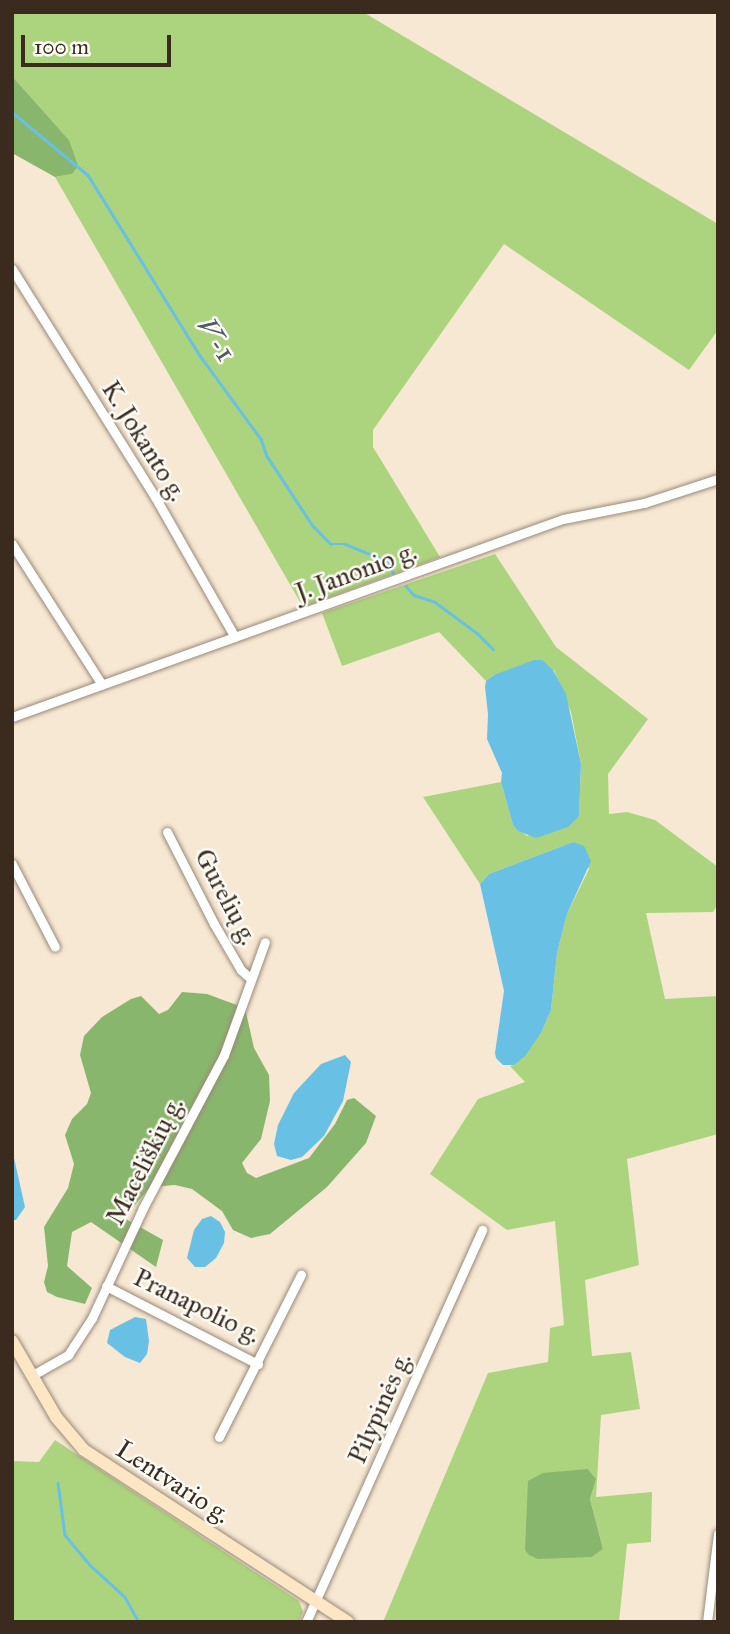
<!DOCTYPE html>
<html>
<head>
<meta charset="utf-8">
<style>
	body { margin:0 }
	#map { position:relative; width:730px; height:1634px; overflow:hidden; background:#f7e8d3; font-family:"IM FELL Great Primer",serif }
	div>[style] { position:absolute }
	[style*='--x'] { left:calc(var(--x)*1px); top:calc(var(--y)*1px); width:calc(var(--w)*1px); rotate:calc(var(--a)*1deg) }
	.green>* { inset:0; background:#acd47e }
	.forest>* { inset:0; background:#89b66d }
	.water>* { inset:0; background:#68c0e5 }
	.stream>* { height:2.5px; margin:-1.25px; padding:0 1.25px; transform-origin:1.25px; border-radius:1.25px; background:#68c0e5 }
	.roads { filter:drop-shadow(0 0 2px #998978) drop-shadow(0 0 2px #998978) }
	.street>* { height:9px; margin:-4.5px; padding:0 4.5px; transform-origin:4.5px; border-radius:4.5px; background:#fff }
	.secondary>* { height:12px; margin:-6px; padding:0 6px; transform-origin:6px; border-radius:6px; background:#fce6c4 }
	span { translate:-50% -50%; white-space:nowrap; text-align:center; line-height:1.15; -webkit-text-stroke:5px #fdfcf7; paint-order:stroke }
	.street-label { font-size:26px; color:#3b2a1e }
	.water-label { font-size:28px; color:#4b5e64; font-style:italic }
	.frame { position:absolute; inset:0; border:14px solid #3b2a1e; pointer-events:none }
	.scale { position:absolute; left:21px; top:35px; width:150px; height:32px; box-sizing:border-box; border:4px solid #3b2a1e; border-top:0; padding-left:9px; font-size:21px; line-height:24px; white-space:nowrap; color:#3b2a1e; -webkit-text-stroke:5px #fdfcf7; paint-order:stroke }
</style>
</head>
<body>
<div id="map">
	<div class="green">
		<i style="clip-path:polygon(12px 12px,363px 12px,718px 224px,718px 330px,689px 370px,504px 244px,373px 430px,373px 447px,440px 557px,303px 607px,55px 177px,72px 174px,69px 140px,12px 76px)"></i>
		<i style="clip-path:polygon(evenodd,495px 554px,556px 647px,648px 719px,608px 774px,609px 814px,627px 812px,655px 820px,718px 867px,718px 904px,713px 912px,646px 913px,665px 999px,718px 996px,718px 1134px,627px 1159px,639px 1265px,585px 1280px,592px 1356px,631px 1352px,640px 1409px,601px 1415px,596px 1497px,652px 1492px,651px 1542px,627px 1544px,619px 1622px,383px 1622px,488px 1373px,548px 1362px,550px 1328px,564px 1325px,555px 1221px,507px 1230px,430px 1174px,478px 1099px,525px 1082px,510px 1066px,514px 1065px,541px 1033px,551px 1010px,557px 953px,567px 914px,589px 869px,573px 842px,489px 874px,480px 884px,423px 797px,501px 782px,513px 825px,527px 836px,579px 816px,581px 764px,571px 712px,554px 670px,494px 675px,486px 681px,439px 632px,342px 666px,322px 613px,495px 554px,588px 1469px,596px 1479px,590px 1499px,603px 1549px,592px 1557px,588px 1469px)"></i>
		<i style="clip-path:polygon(55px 1440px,299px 1601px,303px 1612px,299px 1622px,12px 1622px,12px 1461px,39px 1462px)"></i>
	</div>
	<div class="forest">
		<i style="clip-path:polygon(12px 76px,69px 140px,78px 166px,72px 174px,55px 177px,12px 153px)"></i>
		<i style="clip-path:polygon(182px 992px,207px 994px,245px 1008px,254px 1048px,269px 1075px,270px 1101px,261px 1139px,242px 1163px,247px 1173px,256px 1178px,309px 1158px,335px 1124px,347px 1100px,354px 1098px,376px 1116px,366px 1143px,327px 1187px,270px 1234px,251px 1238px,233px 1230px,222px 1211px,192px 1189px,175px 1185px,150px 1187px,124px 1218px,163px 1240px,156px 1267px,91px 1222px,72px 1232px,67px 1266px,92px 1288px,85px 1304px,57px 1297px,47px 1292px,44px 1282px,48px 1266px,44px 1227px,68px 1188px,74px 1164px,65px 1135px,72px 1119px,87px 1104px,91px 1093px,80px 1055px,84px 1036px,102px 1017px,131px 999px,141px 996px,159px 1014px,168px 1010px)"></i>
		<i style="clip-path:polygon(588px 1469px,596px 1479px,590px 1499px,603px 1549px,592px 1557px,538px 1559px,529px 1555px,525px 1550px,528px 1481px,543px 1473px)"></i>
	</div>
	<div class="water">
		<i style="clip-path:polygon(534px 660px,542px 660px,553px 670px,566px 694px,581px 764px,579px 816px,568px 827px,536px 838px,518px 831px,513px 825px,501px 782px,502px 773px,487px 739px,488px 714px,485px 687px,486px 681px,494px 675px)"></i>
		<i style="clip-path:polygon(573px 842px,584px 846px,591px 861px,567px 914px,557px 953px,551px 1010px,541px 1033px,525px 1056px,514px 1065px,503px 1065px,496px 1058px,495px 1053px,504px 991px,480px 884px,489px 874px)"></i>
		<i style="clip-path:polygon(345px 1055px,351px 1062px,343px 1101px,324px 1136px,302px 1157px,291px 1160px,277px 1156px,274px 1144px,278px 1125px,294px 1093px,321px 1064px)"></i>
		<i style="clip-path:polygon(12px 1149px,25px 1207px,16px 1220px,12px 1220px)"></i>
		<i style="clip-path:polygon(211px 1216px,220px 1222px,225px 1232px,224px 1243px,216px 1258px,205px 1267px,195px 1267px,187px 1258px,194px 1230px,202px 1219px)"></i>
		<i style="clip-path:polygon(135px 1317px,146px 1319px,149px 1341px,147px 1354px,140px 1363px,125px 1357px,107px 1343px,110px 1330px)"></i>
	</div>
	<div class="stream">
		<i style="--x:12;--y:112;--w:99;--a:39.7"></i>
		<i style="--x:88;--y:175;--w:214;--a:58.2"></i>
		<i style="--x:201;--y:357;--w:102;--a:53.8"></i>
		<i style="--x:261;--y:439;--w:18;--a:71"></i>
		<i style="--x:267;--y:456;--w:84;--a:56.7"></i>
		<i style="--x:313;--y:526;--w:25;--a:45"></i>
		<i style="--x:331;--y:544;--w:14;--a:0"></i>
		<i style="--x:345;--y:544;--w:45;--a:22"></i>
		<i style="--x:387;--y:561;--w:13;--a:61"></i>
		<i style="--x:406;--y:586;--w:12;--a:48"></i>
		<i style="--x:414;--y:595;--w:22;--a:18"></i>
		<i style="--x:435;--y:602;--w:52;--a:36.4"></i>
		<i style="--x:477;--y:633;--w:23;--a:45"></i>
		<i style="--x:58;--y:1483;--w:52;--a:82.3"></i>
		<i style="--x:65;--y:1535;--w:39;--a:50"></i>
		<i style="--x:90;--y:1565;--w:47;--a:42.4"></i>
		<i style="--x:125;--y:1597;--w:29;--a:61"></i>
	</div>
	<div class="roads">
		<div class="street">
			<i style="--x:12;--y:269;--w:269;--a:57.9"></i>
			<i style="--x:155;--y:497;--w:161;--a:60.3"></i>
			<i style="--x:12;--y:544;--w:167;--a:57.4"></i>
			<i style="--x:12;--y:717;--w:585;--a:-19.77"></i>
			<i style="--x:563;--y:519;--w:83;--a:-11.2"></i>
			<i style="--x:644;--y:503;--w:78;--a:-18"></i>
			<i style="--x:167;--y:832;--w:103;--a:62.9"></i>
			<i style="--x:214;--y:924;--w:53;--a:59.6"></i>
			<i style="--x:241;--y:970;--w:13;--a:42"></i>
			<i style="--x:12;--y:864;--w:93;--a:62.6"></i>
			<i style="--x:106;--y:1286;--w:171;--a:27.2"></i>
			<i style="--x:31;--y:1376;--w:43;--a:-29.6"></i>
			<i style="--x:68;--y:1355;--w:44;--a:-57"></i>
			<i style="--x:92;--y:1318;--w:121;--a:-65.1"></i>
			<i style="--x:143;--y:1208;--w:173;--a:-62.1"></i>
			<i style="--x:224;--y:1055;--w:120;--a:-70.1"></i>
			<i style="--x:219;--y:1437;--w:182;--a:-63.2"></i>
			<i style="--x:306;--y:1622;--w:430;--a:-65.8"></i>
			<i style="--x:707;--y:1622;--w:89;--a:-82.9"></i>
		</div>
		<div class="secondary">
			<i style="--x:12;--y:1341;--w:88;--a:59.9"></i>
			<i style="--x:56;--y:1417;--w:43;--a:49.7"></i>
			<i style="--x:84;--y:1450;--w:315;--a:33.1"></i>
		</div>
	</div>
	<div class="street-label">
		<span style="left:144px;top:441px;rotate:58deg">K. Jokanto g.</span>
		<span style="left:356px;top:572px;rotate:-20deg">J. Janonio g.</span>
		<span style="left:226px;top:897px;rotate:62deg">Gurelių g.</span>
		<span style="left:145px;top:1161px;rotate:-63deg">Maceliškių g.</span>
		<span style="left:197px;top:1306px;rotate:26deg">Pranapolio g.</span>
		<span style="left:380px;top:1408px;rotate:-66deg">Pilypinės g.</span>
		<span style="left:173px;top:1482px;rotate:33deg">Lentvario g.</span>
	</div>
	<div class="water-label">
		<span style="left:216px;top:339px;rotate:57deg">V-1</span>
	</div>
	<div class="frame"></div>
	<div class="scale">100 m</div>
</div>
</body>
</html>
